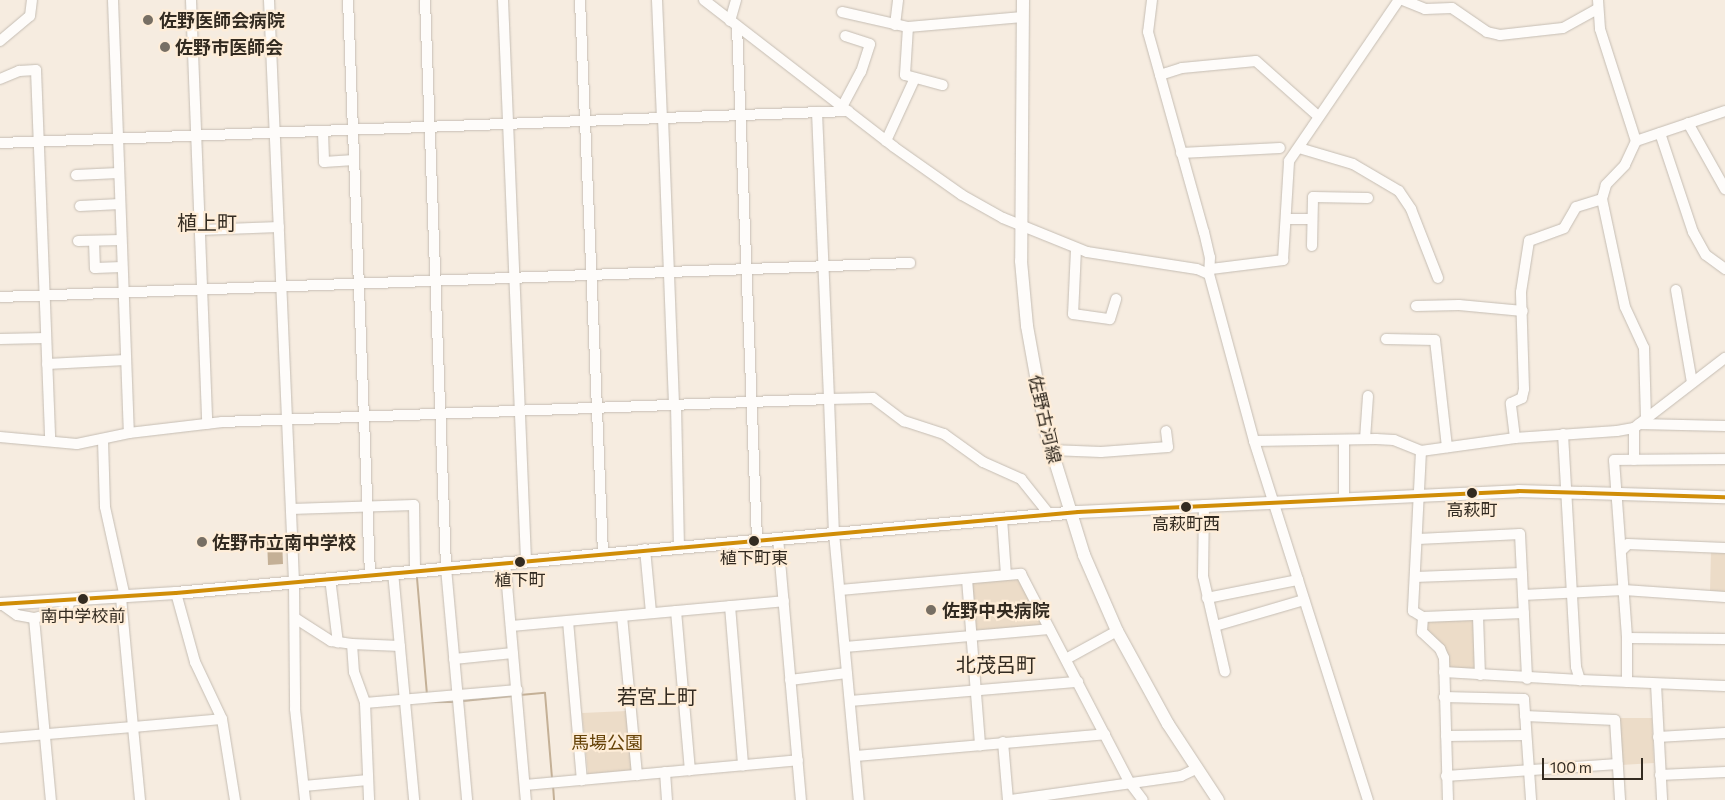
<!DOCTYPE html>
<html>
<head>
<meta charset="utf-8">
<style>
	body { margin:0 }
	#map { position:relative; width:1725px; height:800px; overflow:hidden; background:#f6ece0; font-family:Commissioner,"Noto Sans JP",sans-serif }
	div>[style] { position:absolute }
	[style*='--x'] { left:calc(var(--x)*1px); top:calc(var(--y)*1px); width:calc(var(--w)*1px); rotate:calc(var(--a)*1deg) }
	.green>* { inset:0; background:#ecdcc8 }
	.water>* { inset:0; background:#c4b096 }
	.stream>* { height:2px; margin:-1px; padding:0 1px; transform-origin:1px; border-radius:1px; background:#c4b096 }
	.roads { filter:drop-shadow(0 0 1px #c5bdb3) drop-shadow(0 0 1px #c5bdb3) }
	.minor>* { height:10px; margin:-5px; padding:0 5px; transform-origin:5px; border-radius:5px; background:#fefcfa }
	.major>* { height:12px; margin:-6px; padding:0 6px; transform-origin:6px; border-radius:6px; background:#fefcfa }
	.bus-1>* { height:4px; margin:-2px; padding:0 2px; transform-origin:2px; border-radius:2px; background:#d08d07 }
	.dots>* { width:14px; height:14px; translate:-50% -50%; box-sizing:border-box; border:2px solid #feedd8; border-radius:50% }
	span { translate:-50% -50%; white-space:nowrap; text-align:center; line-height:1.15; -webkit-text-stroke:4.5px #feedd8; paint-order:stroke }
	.bus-label { font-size:17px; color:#332b21 }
	.poi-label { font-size:18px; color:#332b21; font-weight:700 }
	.left { translate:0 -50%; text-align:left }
	.street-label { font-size:18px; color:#332b21 }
	.park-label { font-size:18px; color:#664308 }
	.quarter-label { font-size:20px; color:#332b21 }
	.scale { position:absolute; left:1542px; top:758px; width:101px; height:22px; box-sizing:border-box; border:2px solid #332b21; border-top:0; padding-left:6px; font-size:15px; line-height:18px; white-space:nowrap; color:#332b21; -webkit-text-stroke:4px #feedd8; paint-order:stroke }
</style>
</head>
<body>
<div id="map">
	<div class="green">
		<i style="clip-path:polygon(1711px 550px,1725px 551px,1725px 592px,1710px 591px)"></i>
		<i style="clip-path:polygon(1020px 577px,1042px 621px,1038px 627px,974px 630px,970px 581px)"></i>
		<i style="clip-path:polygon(1425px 619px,1474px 619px,1477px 671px,1448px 669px,1445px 651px,1428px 631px)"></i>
		<i style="clip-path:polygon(627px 711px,633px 770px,588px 774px,582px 713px)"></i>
		<i style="clip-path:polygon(1617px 718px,1652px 718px,1654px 763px,1621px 765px)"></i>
	</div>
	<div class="water">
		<i style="clip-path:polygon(267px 539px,282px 539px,283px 564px,268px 565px)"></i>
	</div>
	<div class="stream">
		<i style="--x:417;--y:578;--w:117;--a:85.1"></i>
		<i style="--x:520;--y:695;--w:25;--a:-5"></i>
		<i style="--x:545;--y:693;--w:85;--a:85.3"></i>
		<i style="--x:463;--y:701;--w:50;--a:-5.7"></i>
		<i style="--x:428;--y:702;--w:28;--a:0"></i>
		<i style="--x:553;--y:785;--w:15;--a:86"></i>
	</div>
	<div class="roads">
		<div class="minor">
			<i style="--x:113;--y:0;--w:433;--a:87.9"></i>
			<i style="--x:191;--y:0;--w:424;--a:87.8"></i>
			<i style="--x:269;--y:0;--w:583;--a:87.54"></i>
			<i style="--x:294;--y:582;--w:127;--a:89.5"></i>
			<i style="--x:295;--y:709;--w:92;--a:83.7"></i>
			<i style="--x:348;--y:0;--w:574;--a:87.81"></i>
			<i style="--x:425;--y:0;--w:568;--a:87.88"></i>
			<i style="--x:446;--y:568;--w:233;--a:84.8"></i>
			<i style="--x:503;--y:0;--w:560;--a:87.65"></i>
			<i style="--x:580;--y:0;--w:553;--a:87.62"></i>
			<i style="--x:657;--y:0;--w:118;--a:87.6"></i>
			<i style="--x:704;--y:0;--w:240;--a:37.7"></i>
			<i style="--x:894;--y:147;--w:83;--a:35.2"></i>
			<i style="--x:962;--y:195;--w:47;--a:29.3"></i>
			<i style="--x:1003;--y:218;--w:91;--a:22"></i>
			<i style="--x:1087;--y:252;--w:111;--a:8.8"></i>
			<i style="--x:1197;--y:269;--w:13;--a:23"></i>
			<i style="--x:1209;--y:274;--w:173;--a:74.9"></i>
			<i style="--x:1254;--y:441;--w:377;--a:72.4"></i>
			<i style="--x:1152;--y:0;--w:32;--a:97"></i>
			<i style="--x:1148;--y:32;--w:208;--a:74.4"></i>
			<i style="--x:1204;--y:232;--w:26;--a:77"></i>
			<i style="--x:1210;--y:257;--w:17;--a:93"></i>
			<i style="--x:1403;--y:0;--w:24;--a:22"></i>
			<i style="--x:1425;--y:9;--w:27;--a:-2"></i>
			<i style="--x:1452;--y:8;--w:42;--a:34.4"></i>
			<i style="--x:1487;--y:32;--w:13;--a:13"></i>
			<i style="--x:1500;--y:35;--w:63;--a:-6.3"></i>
			<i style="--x:1563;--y:28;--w:39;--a:-29"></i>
			<i style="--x:1598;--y:0;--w:29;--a:86"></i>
			<i style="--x:1600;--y:29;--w:118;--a:72.2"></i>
			<i style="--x:1636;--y:141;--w:26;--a:115"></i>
			<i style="--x:1625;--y:165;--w:28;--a:134"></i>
			<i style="--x:1606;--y:185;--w:15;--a:106"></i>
			<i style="--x:1602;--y:199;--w:110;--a:78"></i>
			<i style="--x:1625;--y:307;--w:45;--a:65.1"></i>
			<i style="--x:1644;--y:348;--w:70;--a:88.4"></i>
			<i style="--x:842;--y:12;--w:68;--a:12.8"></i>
			<i style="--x:908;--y:27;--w:115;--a:-5"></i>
			<i style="--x:730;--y:21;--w:22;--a:-74"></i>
			<i style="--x:895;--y:25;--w:25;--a:-83"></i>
			<i style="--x:737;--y:26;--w:514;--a:87.77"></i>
			<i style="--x:908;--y:27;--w:48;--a:93.6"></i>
			<i style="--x:905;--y:75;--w:39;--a:15"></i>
			<i style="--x:0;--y:41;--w:39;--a:-40"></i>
			<i style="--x:30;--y:16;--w:16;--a:-83"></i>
			<i style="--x:1160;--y:75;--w:23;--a:-18"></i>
			<i style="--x:1182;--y:68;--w:74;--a:-5.4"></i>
			<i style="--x:1256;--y:61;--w:84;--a:41.6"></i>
			<i style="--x:0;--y:79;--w:21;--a:-23"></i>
			<i style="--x:19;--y:71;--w:17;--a:-3"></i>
			<i style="--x:36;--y:70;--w:371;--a:87.8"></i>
			<i style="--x:842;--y:107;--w:40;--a:-62"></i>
			<i style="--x:861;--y:72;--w:29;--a:-72"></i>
			<i style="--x:870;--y:44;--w:26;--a:-162"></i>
			<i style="--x:817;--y:112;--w:287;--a:87.6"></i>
			<i style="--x:829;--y:399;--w:44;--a:-1.3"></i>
			<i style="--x:873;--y:398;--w:39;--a:37"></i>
			<i style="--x:904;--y:421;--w:42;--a:18"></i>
			<i style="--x:944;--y:434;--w:48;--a:35.7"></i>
			<i style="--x:983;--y:462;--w:42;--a:24.1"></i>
			<i style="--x:1021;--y:479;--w:45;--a:51.3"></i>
			<i style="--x:663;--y:118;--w:287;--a:87.8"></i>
			<i style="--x:1688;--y:123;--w:76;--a:60.7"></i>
			<i style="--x:323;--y:132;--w:30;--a:88"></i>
			<i style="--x:324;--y:162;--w:30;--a:-4"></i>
			<i style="--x:1660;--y:133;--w:104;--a:71.6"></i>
			<i style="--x:1693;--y:232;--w:26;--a:61"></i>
			<i style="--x:1706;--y:255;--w:24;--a:36"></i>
			<i style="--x:886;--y:141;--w:67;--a:-65.3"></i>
			<i style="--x:1636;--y:141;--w:94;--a:-18.6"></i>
			<i style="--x:0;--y:143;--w:849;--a:-2.16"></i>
			<i style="--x:1299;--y:148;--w:56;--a:16.5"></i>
			<i style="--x:1353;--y:164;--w:53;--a:30.4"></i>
			<i style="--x:1399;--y:191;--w:22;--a:56"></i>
			<i style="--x:1411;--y:209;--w:74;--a:68.6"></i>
			<i style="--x:1181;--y:153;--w:99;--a:-2.9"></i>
			<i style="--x:76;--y:175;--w:42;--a:-2.7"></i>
			<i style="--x:80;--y:206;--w:40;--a:-2.9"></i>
			<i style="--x:1287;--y:219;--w:25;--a:0"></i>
			<i style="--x:200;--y:230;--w:79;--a:-2.2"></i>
			<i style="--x:78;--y:241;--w:43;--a:-1.3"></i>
			<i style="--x:94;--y:241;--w:27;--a:88"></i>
			<i style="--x:95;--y:268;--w:27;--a:-2"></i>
			<i style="--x:1312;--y:246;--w:49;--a:-88.8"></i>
			<i style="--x:1313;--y:197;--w:55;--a:1"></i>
			<i style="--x:1076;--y:249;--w:65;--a:92.6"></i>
			<i style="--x:1073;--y:314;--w:37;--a:8"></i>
			<i style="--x:1110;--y:319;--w:21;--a:-73"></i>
			<i style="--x:1211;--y:269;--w:73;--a:-7.1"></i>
			<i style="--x:1283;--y:260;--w:99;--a:-86.5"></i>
			<i style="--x:1289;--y:161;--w:195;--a:-55.7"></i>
			<i style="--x:1676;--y:290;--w:94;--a:80.2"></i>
			<i style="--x:0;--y:297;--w:911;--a:-2.14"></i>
			<i style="--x:1416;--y:306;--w:43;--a:-1.3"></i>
			<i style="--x:1459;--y:305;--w:64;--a:5.4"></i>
			<i style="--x:0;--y:339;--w:46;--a:-1.2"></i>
			<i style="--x:1386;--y:339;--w:49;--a:1.2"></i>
			<i style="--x:1435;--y:340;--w:108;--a:83.6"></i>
			<i style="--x:47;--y:364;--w:79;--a:-2.9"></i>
			<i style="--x:676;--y:405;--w:142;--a:88.8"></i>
			<i style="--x:1639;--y:424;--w:86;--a:1.3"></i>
			<i style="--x:1634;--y:428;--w:32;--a:90"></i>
			<i style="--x:1563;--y:434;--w:233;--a:86.8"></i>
			<i style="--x:1576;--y:667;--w:14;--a:73"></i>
			<i style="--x:1580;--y:680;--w:145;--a:2.4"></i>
			<i style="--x:0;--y:437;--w:77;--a:5.2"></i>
			<i style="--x:77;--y:444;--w:53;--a:-11.9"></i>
			<i style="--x:129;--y:433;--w:94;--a:-6.7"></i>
			<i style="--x:222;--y:422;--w:607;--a:-2.17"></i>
			<i style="--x:829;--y:399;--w:134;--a:87.9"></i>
			<i style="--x:834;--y:533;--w:268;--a:84.7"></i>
			<i style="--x:1515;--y:438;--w:35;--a:-97"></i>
			<i style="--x:1511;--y:403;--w:12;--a:-24"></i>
			<i style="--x:1522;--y:398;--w:9;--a:-77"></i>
			<i style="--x:1524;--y:389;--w:97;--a:-91.8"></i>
			<i style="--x:1521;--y:292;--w:52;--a:-81.1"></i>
			<i style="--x:1529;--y:241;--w:37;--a:-20"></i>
			<i style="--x:1564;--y:228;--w:24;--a:-60"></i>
			<i style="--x:1576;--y:207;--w:27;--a:-17"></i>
			<i style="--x:1365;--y:439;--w:43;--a:-86"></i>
			<i style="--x:103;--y:440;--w:67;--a:88.3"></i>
			<i style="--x:105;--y:507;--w:92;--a:77.5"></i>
			<i style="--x:1344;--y:440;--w:58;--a:90"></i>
			<i style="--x:1254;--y:441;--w:122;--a:-0.9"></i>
			<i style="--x:1376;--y:439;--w:18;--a:3"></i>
			<i style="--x:1394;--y:440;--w:29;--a:22"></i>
			<i style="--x:1421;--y:451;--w:95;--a:-7.9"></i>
			<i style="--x:1515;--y:438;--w:102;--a:-3.9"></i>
			<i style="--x:1617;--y:431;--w:17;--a:-10"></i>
			<i style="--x:1634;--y:428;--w:115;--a:-37.6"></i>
			<i style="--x:1051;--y:450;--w:50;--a:2.3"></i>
			<i style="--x:1101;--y:452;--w:67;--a:-4.3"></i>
			<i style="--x:1168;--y:447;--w:16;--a:-97"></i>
			<i style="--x:1421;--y:451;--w:160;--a:92.9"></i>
			<i style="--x:1413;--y:611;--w:12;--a:31"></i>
			<i style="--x:1423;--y:617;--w:101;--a:-2.3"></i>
			<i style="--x:1204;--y:505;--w:71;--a:90.8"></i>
			<i style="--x:1203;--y:576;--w:98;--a:77.1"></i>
			<i style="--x:291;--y:509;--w:123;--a:-1.9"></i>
			<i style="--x:414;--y:505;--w:65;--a:89.1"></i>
			<i style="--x:1002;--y:518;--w:57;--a:86"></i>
			<i style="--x:778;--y:538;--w:263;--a:85"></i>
			<i style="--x:1418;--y:539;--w:102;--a:-2.8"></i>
			<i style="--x:1520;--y:534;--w:145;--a:87.2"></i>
			<i style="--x:645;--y:549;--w:64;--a:84.6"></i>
			<i style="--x:1622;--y:550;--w:8;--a:-45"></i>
			<i style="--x:1628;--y:544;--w:97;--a:2.4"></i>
			<i style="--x:505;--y:562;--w:239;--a:85"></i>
			<i style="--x:393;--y:572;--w:229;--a:84.7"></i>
			<i style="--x:1415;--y:577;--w:107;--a:-2.1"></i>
			<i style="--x:330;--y:578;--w:65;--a:83"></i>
			<i style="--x:967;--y:579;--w:167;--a:85.5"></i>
			<i style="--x:840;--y:590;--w:182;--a:-5.1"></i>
			<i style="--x:1021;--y:574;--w:236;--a:62.5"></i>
			<i style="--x:1130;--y:783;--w:21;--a:53"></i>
			<i style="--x:176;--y:593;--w:72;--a:74.6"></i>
			<i style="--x:195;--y:662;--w:63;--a:64.7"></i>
			<i style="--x:222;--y:719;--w:82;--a:80.9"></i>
			<i style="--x:1523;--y:595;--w:101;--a:-2.8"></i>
			<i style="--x:1624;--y:590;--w:101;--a:4"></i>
			<i style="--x:1207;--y:598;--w:93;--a:-11.2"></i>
			<i style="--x:0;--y:603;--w:21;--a:35"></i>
			<i style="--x:17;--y:615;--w:17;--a:10"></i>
			<i style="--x:34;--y:618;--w:183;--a:84.7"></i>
			<i style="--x:730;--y:606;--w:160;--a:85.3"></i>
			<i style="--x:676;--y:611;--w:160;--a:85"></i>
			<i style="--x:622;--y:616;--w:160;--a:84.6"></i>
			<i style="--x:1478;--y:616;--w:59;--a:88.1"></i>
			<i style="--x:1423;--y:617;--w:15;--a:94"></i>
			<i style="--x:1422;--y:632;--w:25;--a:43"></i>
			<i style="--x:1440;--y:649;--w:10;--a:66"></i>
			<i style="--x:1444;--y:658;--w:142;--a:88.4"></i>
			<i style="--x:34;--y:618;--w:34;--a:-14"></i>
			<i style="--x:67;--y:610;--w:10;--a:-73"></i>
			<i style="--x:295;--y:618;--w:43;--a:32.6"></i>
			<i style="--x:331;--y:641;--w:21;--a:8"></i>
			<i style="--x:352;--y:644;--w:28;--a:86"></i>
			<i style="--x:354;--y:672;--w:33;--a:70"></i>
			<i style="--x:365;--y:703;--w:97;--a:87.6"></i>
			<i style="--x:568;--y:621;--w:160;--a:85"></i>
			<i style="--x:511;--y:626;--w:274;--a:-5.2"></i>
			<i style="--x:1215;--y:626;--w:93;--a:-16.3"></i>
			<i style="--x:1627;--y:638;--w:98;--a:0.6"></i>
			<i style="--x:352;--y:644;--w:48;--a:2.4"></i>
			<i style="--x:845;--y:647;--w:205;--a:-5"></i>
			<i style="--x:454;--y:659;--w:59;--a:-5.8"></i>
			<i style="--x:1066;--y:659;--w:58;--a:-28.8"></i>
			<i style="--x:1444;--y:672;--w:136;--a:3.4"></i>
			<i style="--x:790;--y:680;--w:57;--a:-7"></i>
			<i style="--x:1627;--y:682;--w:45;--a:-90"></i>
			<i style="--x:1627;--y:637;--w:177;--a:-94.2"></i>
			<i style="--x:1614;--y:460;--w:111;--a:-0.5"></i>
			<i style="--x:1656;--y:684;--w:116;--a:87"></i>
			<i style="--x:1444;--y:697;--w:80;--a:1.4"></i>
			<i style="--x:1524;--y:699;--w:101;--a:86"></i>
			<i style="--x:850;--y:701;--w:229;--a:-4.8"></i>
			<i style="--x:365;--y:703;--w:153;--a:-4.9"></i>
			<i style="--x:1525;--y:716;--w:90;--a:2.5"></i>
			<i style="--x:1615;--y:720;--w:80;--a:86.4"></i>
			<i style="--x:1446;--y:736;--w:80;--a:-0.7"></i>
			<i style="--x:1658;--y:737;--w:67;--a:-3.4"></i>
			<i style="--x:0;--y:738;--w:133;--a:-4.7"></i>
			<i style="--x:133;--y:727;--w:131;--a:-95.3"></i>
			<i style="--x:1003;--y:742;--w:58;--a:85.1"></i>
			<i style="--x:856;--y:756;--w:250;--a:-5"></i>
			<i style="--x:665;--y:772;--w:28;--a:86"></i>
			<i style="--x:1660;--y:775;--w:65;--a:-2.6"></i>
			<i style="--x:1446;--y:776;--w:172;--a:-4"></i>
			<i style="--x:525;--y:785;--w:274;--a:-5.2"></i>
			<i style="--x:304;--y:786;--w:64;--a:-5.4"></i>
			<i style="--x:140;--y:800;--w:73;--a:-95.5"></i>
			<i style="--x:133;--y:727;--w:89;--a:-5.1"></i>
			<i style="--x:1011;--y:800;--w:172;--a:-8"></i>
			<i style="--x:1181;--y:776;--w:17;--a:-25"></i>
		</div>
		<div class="major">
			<i style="--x:1023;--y:0;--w:261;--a:90.4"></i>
			<i style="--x:1021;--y:261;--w:65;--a:84.7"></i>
			<i style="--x:1027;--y:326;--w:108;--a:79.8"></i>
			<i style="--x:1046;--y:432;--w:129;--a:72.8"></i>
			<i style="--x:1084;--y:555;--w:83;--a:66.5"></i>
			<i style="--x:1117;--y:631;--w:106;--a:61.3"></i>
			<i style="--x:1168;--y:724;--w:91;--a:56.7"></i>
			<i style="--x:0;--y:604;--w:176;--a:-3.6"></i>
			<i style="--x:176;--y:593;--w:906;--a:-5.13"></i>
			<i style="--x:1078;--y:512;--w:441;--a:-2.7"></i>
			<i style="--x:1518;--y:491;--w:207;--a:1.7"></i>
		</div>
	</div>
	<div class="bus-1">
		<i style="--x:0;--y:604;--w:176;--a:-3.6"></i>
		<i style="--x:176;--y:593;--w:906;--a:-5.13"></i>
		<i style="--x:1078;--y:512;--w:441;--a:-2.7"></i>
		<i style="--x:1518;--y:491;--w:207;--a:1.7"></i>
	</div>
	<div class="dots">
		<i style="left:148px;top:20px;background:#776f64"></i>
		<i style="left:165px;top:47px;background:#776f64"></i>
		<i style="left:1472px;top:493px;background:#332b21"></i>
		<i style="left:1186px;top:507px;background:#332b21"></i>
		<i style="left:754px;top:541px;background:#332b21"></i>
		<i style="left:202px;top:542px;background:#776f64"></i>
		<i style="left:520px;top:562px;background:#332b21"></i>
		<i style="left:83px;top:599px;background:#332b21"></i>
		<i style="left:931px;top:610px;background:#776f64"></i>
	</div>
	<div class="bus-label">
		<span style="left:1472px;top:510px">高萩町</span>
		<span style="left:1186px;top:524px">高萩町西</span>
		<span style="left:754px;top:558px">植下町東</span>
		<span style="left:520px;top:580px">植下町</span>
		<span style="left:83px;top:616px">南中学校前</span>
	</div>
	<div class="poi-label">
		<span class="left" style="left:159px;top:20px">佐野医師会病院</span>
		<span class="left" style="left:175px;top:47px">佐野市医師会</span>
		<span class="left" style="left:212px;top:542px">佐野市立南中学校</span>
		<span class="left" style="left:942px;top:610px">佐野中央病院</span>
	</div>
	<div class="street-label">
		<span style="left:1045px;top:419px;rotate:77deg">佐野古河線</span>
	</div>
	<div class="park-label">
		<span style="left:607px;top:742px">馬場公園</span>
	</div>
	<div class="quarter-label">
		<span style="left:207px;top:222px">植上町</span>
		<span style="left:996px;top:664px">北茂呂町</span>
		<span style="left:657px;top:696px">若宮上町</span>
	</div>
	<div class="scale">100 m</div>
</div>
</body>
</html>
